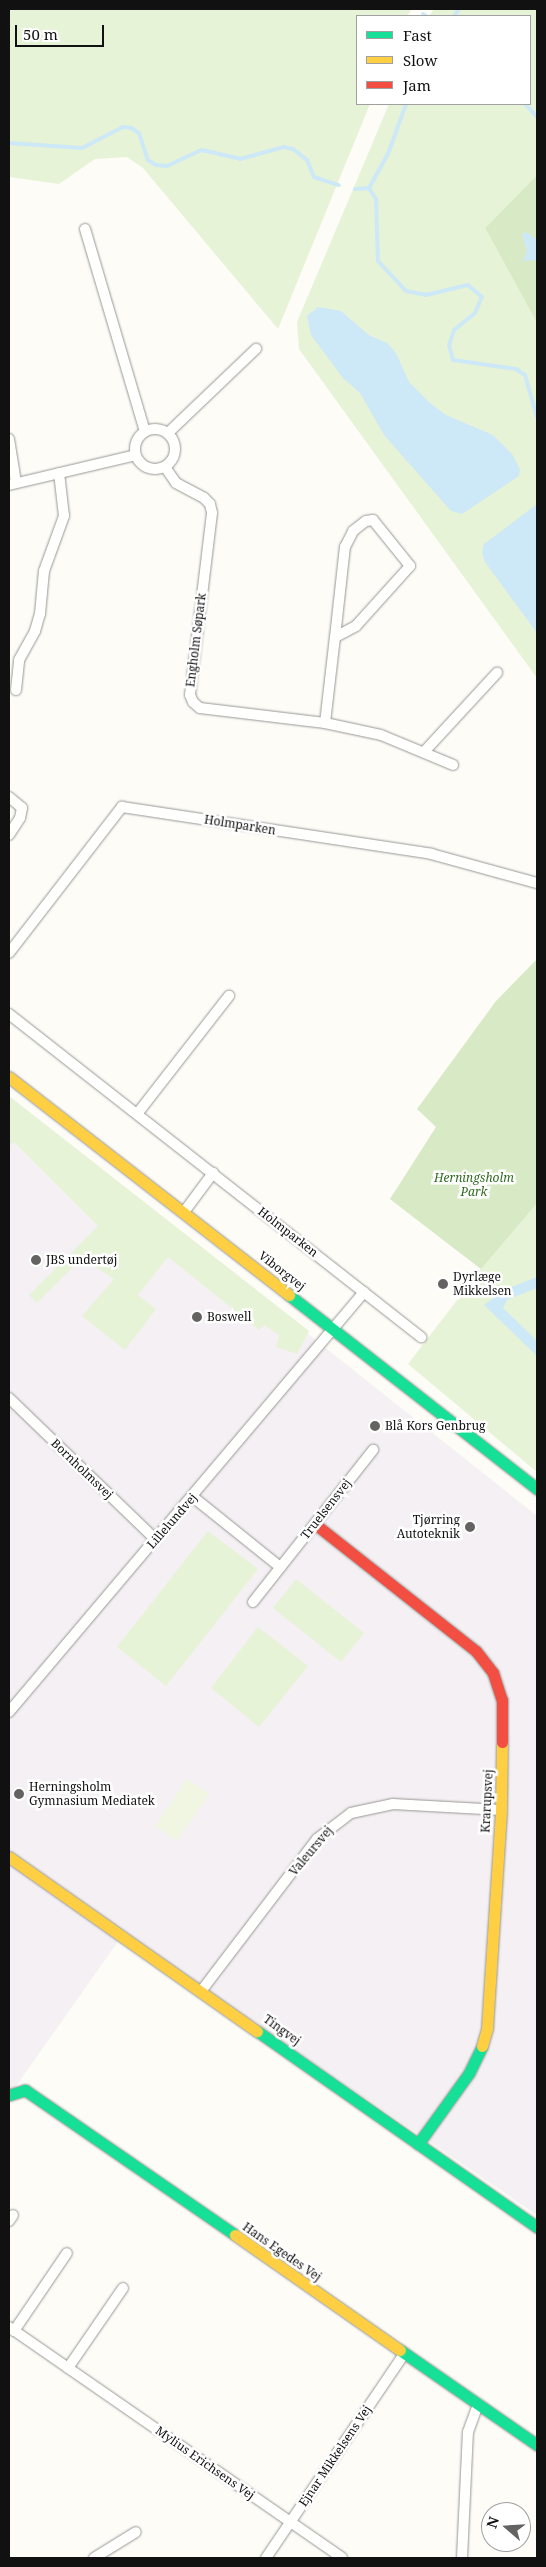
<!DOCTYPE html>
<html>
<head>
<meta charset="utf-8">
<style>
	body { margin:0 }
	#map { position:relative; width:546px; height:2567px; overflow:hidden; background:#fdfcf7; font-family:"Noto Serif",serif }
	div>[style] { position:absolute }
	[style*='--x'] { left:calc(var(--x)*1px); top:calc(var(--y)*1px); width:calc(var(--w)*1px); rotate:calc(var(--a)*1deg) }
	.industrial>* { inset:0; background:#f5f0f3 }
	.green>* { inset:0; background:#e7f3d7 }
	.forest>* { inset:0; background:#d8eac5 }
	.pitch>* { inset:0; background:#f0f6e1 }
	.water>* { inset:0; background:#cde8f7 }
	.stream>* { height:4px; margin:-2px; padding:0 2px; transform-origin:2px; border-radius:2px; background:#cde8f7 }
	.roads { filter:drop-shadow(0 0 1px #979795) drop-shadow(0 0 1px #979795) }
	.street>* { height:10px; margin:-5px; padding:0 5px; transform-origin:5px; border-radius:5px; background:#fffffe }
	.street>.ring { margin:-5px; padding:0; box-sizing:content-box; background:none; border:10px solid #fffffe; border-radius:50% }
	.fast>* { height:11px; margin:-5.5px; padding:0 5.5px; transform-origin:5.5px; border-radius:5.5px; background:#16e098 }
	.slow>* { height:11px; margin:-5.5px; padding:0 5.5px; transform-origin:5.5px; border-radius:5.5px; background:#ffcf43 }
	.jam>* { height:11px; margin:-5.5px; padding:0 5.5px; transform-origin:5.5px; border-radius:5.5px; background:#f24e42 }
	.dots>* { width:14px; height:14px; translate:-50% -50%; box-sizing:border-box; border:2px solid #fff; border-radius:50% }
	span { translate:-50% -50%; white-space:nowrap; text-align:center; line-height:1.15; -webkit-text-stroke:5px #fff; paint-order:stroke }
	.street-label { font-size:12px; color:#111 }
	.park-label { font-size:12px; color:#2f6b1f; font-style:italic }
	.poi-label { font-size:12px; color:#111 }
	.left { translate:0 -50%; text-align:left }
	.right { translate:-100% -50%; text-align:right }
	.frame { position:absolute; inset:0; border:10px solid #111; pointer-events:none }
	.legend { position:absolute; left:356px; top:15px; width:175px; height:90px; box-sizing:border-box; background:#fff; border:1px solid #a0a0a0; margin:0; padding:6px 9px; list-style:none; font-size:15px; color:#111 }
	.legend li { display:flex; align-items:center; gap:10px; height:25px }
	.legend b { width:25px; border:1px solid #a0a0a0 }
	.north { position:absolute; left:481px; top:2502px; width:50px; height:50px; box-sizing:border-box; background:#fff; border:1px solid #a0a0a0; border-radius:50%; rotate:289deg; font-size:14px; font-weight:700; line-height:20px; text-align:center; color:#111 }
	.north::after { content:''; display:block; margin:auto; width:18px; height:22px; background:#646362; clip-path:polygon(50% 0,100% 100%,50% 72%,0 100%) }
	.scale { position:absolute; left:15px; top:25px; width:89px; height:22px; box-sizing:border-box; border:2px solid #111; border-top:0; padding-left:6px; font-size:15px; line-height:18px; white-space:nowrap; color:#111; -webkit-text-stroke:4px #fff; paint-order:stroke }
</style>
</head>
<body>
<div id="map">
	<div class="industrial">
		<i style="clip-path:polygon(9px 1096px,537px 1516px,537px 2215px,124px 1933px,9px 2096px)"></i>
	</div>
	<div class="green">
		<i style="clip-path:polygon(9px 9px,412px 9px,407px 16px,357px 16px,357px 104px,370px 104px,278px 329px,143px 168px,127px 157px,95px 159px,59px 184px,9px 177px)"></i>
		<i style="clip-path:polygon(434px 9px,537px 9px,537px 175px,485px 228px,537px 323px,537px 678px,299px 349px,297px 322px,389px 104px,530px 104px,530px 16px,429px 16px)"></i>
		<i style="clip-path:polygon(537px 989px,537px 1472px,408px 1364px,481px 1269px,390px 1199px)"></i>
		<i style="clip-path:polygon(9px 1096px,309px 1331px,297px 1354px,276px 1347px,279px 1335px,264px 1325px,259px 1330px,168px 1257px,138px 1295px,156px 1309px,125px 1350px,82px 1316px,114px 1279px,82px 1258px,37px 1303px,29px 1295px,98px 1226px,14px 1142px,9px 1146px)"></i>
		<i style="clip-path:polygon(208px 1531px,258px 1569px,166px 1686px,117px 1647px)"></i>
		<i style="clip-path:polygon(296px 1579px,364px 1633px,341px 1662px,273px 1608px)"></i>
		<i style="clip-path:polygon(258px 1627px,308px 1666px,259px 1727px,211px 1688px)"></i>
	</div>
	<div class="forest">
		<i style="clip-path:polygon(537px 175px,537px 323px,485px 228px)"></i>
		<i style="clip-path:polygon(537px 959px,537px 1203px,481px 1269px,390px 1199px,436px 1127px,417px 1109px,496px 1001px)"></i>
	</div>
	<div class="pitch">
		<i style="clip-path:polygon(187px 1779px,209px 1794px,177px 1841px,155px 1826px)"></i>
	</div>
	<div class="water">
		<i style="clip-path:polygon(526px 232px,537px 240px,537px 260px,523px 261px,527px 250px,522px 234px)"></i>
		<i style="clip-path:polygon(318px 307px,341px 311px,369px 335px,387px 343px,396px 353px,409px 382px,430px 403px,446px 415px,493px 435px,512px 454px,520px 469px,519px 476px,462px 514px,451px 511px,384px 435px,360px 393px,343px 378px,311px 335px,307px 316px)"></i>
		<i style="clip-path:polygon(537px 504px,537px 633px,485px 562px,482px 552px,484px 544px)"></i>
		<i style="clip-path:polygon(537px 1277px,537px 1288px,507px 1300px,503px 1308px,537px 1341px,537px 1356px,484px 1305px,506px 1289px)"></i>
	</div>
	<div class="stream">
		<i style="--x:423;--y:14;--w:4;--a:34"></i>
		<i style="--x:454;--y:16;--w:9;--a:-54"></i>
		<i style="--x:525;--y:104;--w:18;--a:47"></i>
		<i style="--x:9;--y:143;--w:73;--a:3.9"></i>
		<i style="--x:82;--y:148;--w:46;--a:-27.1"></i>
		<i style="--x:123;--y:127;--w:8;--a:7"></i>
		<i style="--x:131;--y:128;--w:9;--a:32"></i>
		<i style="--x:139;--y:133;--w:28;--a:72"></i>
		<i style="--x:148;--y:160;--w:9;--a:32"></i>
		<i style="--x:156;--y:165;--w:11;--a:5"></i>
		<i style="--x:167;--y:166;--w:38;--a:-25"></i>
		<i style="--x:202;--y:150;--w:39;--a:13"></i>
		<i style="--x:240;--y:159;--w:46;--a:-15.3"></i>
		<i style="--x:284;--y:147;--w:9;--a:13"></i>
		<i style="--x:293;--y:149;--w:18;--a:38"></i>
		<i style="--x:307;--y:160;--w:18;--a:68"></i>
		<i style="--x:314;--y:177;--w:26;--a:18"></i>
		<i style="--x:369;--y:188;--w:39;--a:-61"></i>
		<i style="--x:388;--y:154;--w:53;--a:-70.2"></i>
		<i style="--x:355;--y:189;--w:14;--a:-4"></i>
		<i style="--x:369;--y:188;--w:13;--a:58"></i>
		<i style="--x:376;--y:199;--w:62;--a:88.2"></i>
		<i style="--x:378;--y:261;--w:41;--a:47"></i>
		<i style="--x:406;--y:291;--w:20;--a:11"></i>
		<i style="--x:426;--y:295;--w:43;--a:-13.4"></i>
		<i style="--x:468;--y:285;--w:18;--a:41"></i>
		<i style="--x:482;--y:297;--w:17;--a:114"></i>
		<i style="--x:475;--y:313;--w:27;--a:141"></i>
		<i style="--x:454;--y:330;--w:16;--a:108"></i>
		<i style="--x:449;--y:345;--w:16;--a:75"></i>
		<i style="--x:453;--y:360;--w:64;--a:8.1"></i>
		<i style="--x:516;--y:369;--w:11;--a:34"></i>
		<i style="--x:525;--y:375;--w:44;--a:74.1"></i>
	</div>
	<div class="roads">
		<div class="street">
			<i style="--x:85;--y:229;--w:211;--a:73.5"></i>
			<i class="ring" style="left:135px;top:429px;width:30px;height:30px"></i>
			<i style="--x:168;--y:433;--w:122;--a:-43.7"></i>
			<i style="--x:9;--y:439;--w:44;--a:80.8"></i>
			<i style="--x:165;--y:467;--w:19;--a:55"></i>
			<i style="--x:176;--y:483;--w:32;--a:28"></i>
			<i style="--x:204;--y:498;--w:8;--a:45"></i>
			<i style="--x:210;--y:504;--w:9;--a:77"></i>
			<i style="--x:212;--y:513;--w:183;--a:96.9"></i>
			<i style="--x:190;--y:695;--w:8;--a:67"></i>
			<i style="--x:193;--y:702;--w:9;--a:41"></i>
			<i style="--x:200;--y:708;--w:126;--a:6.8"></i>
			<i style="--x:325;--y:723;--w:57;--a:12.1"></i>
			<i style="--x:381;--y:735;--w:78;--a:22.6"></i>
			<i style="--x:9;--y:485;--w:130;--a:-13.3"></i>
			<i style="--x:16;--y:690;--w:30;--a:-84"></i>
			<i style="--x:19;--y:660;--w:33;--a:-61"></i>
			<i style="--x:35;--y:631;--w:18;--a:-74"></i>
			<i style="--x:40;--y:614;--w:43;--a:-84.7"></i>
			<i style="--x:44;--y:571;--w:59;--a:-70"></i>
			<i style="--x:64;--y:516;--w:43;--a:-96.6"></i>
			<i style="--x:325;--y:723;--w:87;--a:-83.4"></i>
			<i style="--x:335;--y:637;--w:91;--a:-83.7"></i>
			<i style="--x:345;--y:547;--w:18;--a:-63"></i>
			<i style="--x:353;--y:531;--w:16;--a:-38"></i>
			<i style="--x:366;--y:521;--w:7;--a:-8"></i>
			<i style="--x:373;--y:520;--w:59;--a:51.2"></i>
			<i style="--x:410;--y:566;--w:81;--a:132"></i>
			<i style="--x:356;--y:626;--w:24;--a:152"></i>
			<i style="--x:424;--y:752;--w:108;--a:-47.3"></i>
			<i style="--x:9;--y:797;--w:17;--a:40"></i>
			<i style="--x:22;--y:808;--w:10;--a:101"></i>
			<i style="--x:20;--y:818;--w:20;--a:123"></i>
			<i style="--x:9;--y:953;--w:185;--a:-52.3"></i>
			<i style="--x:122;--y:807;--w:313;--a:8.6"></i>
			<i style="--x:431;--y:854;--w:110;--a:15.3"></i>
			<i style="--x:9;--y:1014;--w:524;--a:38.1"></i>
			<i style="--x:137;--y:1114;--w:150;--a:-52.1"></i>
			<i style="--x:184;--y:1212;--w:49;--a:-53.4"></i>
			<i style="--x:9;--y:1398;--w:204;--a:44"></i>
			<i style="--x:193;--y:1497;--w:112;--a:38.8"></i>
			<i style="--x:253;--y:1602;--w:194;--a:-51.7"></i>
			<i style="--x:9;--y:1712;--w:550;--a:-49.79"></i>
			<i style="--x:202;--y:1990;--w:190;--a:-52.7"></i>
			<i style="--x:317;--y:1839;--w:43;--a:-37.4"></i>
			<i style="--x:351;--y:1813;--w:43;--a:-12.1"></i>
			<i style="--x:393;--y:1804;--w:108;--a:3.2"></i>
			<i style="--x:9;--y:2221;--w:7;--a:-56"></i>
			<i style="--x:9;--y:2327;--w:405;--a:34.7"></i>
			<i style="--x:14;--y:2331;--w:94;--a:-55.8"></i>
			<i style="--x:68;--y:2368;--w:97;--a:-55.5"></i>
			<i style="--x:94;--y:2558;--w:49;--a:-31.8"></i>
			<i style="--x:266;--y:2558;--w:246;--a:-55.9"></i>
			<i style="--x:462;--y:2558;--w:126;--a:-87.3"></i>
			<i style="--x:468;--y:2432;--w:29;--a:-70"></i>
		</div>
		<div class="fast">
			<i style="--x:289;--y:1295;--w:315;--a:38"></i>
			<i style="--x:257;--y:2031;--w:342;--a:35"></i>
			<i style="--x:9;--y:2095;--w:17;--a:-17"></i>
			<i style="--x:25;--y:2090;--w:255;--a:34.6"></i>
			<i style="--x:418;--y:2144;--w:87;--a:-54.3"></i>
			<i style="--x:469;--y:2073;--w:30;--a:-64"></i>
			<i style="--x:400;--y:2350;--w:167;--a:34.7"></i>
		</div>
		<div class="slow">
			<i style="--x:9;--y:1077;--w:355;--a:37.9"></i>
			<i style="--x:9;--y:1857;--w:303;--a:35.1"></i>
			<i style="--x:482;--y:2046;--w:19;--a:-74"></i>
			<i style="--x:487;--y:2028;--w:218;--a:-86.3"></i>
			<i style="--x:501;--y:1810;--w:68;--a:-89.2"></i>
			<i style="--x:235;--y:2235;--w:201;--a:34.9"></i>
		</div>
		<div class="jam">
			<i style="--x:315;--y:1524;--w:205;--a:38.3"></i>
			<i style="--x:476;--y:1651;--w:28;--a:52"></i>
			<i style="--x:493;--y:1673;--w:28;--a:72"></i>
			<i style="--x:502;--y:1700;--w:42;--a:90"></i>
		</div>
	</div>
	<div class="dots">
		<i style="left:36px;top:1260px;background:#646362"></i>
		<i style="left:443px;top:1284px;background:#646362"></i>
		<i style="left:197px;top:1317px;background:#646362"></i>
		<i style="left:375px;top:1426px;background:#646362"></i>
		<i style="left:470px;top:1527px;background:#646362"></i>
		<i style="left:19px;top:1794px;background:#646362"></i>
	</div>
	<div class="street-label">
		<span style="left:196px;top:640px;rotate:-83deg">Engholm Søpark</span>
		<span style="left:240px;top:825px;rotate:9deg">Holmparken</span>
		<span style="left:288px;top:1232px;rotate:38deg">Holmparken</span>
		<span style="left:282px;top:1271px;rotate:38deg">Viborgvej</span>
		<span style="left:82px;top:1469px;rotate:44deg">Bornholmsvej</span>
		<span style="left:326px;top:1509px;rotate:-52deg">Truelsensvej</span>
		<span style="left:172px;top:1521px;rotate:-49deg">Lillelundvej</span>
		<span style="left:487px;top:1801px;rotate:-87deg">Krarupsvej</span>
		<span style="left:311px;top:1851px;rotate:-50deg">Valeursvej</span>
		<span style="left:282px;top:2030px;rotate:36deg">Tingvej</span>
		<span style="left:282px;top:2252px;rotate:35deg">Hans Egedes Vej</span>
		<span style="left:335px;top:2456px;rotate:-56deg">Ejnar Mikkelsens Vej</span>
		<span style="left:205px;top:2463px;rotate:35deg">Mylius Erichsens Vej</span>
	</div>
	<div class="park-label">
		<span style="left:474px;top:1185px">Herningsholm<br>Park</span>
	</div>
	<div class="poi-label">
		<span class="left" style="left:46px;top:1260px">JBS undertøj</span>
		<span class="left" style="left:453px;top:1284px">Dyrlæge<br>Mikkelsen</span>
		<span class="left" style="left:207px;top:1317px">Boswell</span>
		<span class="left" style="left:385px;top:1426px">Blå Kors Genbrug</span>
		<span class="right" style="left:460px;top:1527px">Tjørring<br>Autoteknik</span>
		<span class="left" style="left:29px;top:1794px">Herningsholm<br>Gymnasium Mediatek</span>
	</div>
	<div class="frame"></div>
	<ul class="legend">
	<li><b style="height:6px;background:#16e098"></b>Fast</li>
	<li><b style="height:6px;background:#ffcf43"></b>Slow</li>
	<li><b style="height:6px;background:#f24e42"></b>Jam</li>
	</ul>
	<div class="north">N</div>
	<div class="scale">50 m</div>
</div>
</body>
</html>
